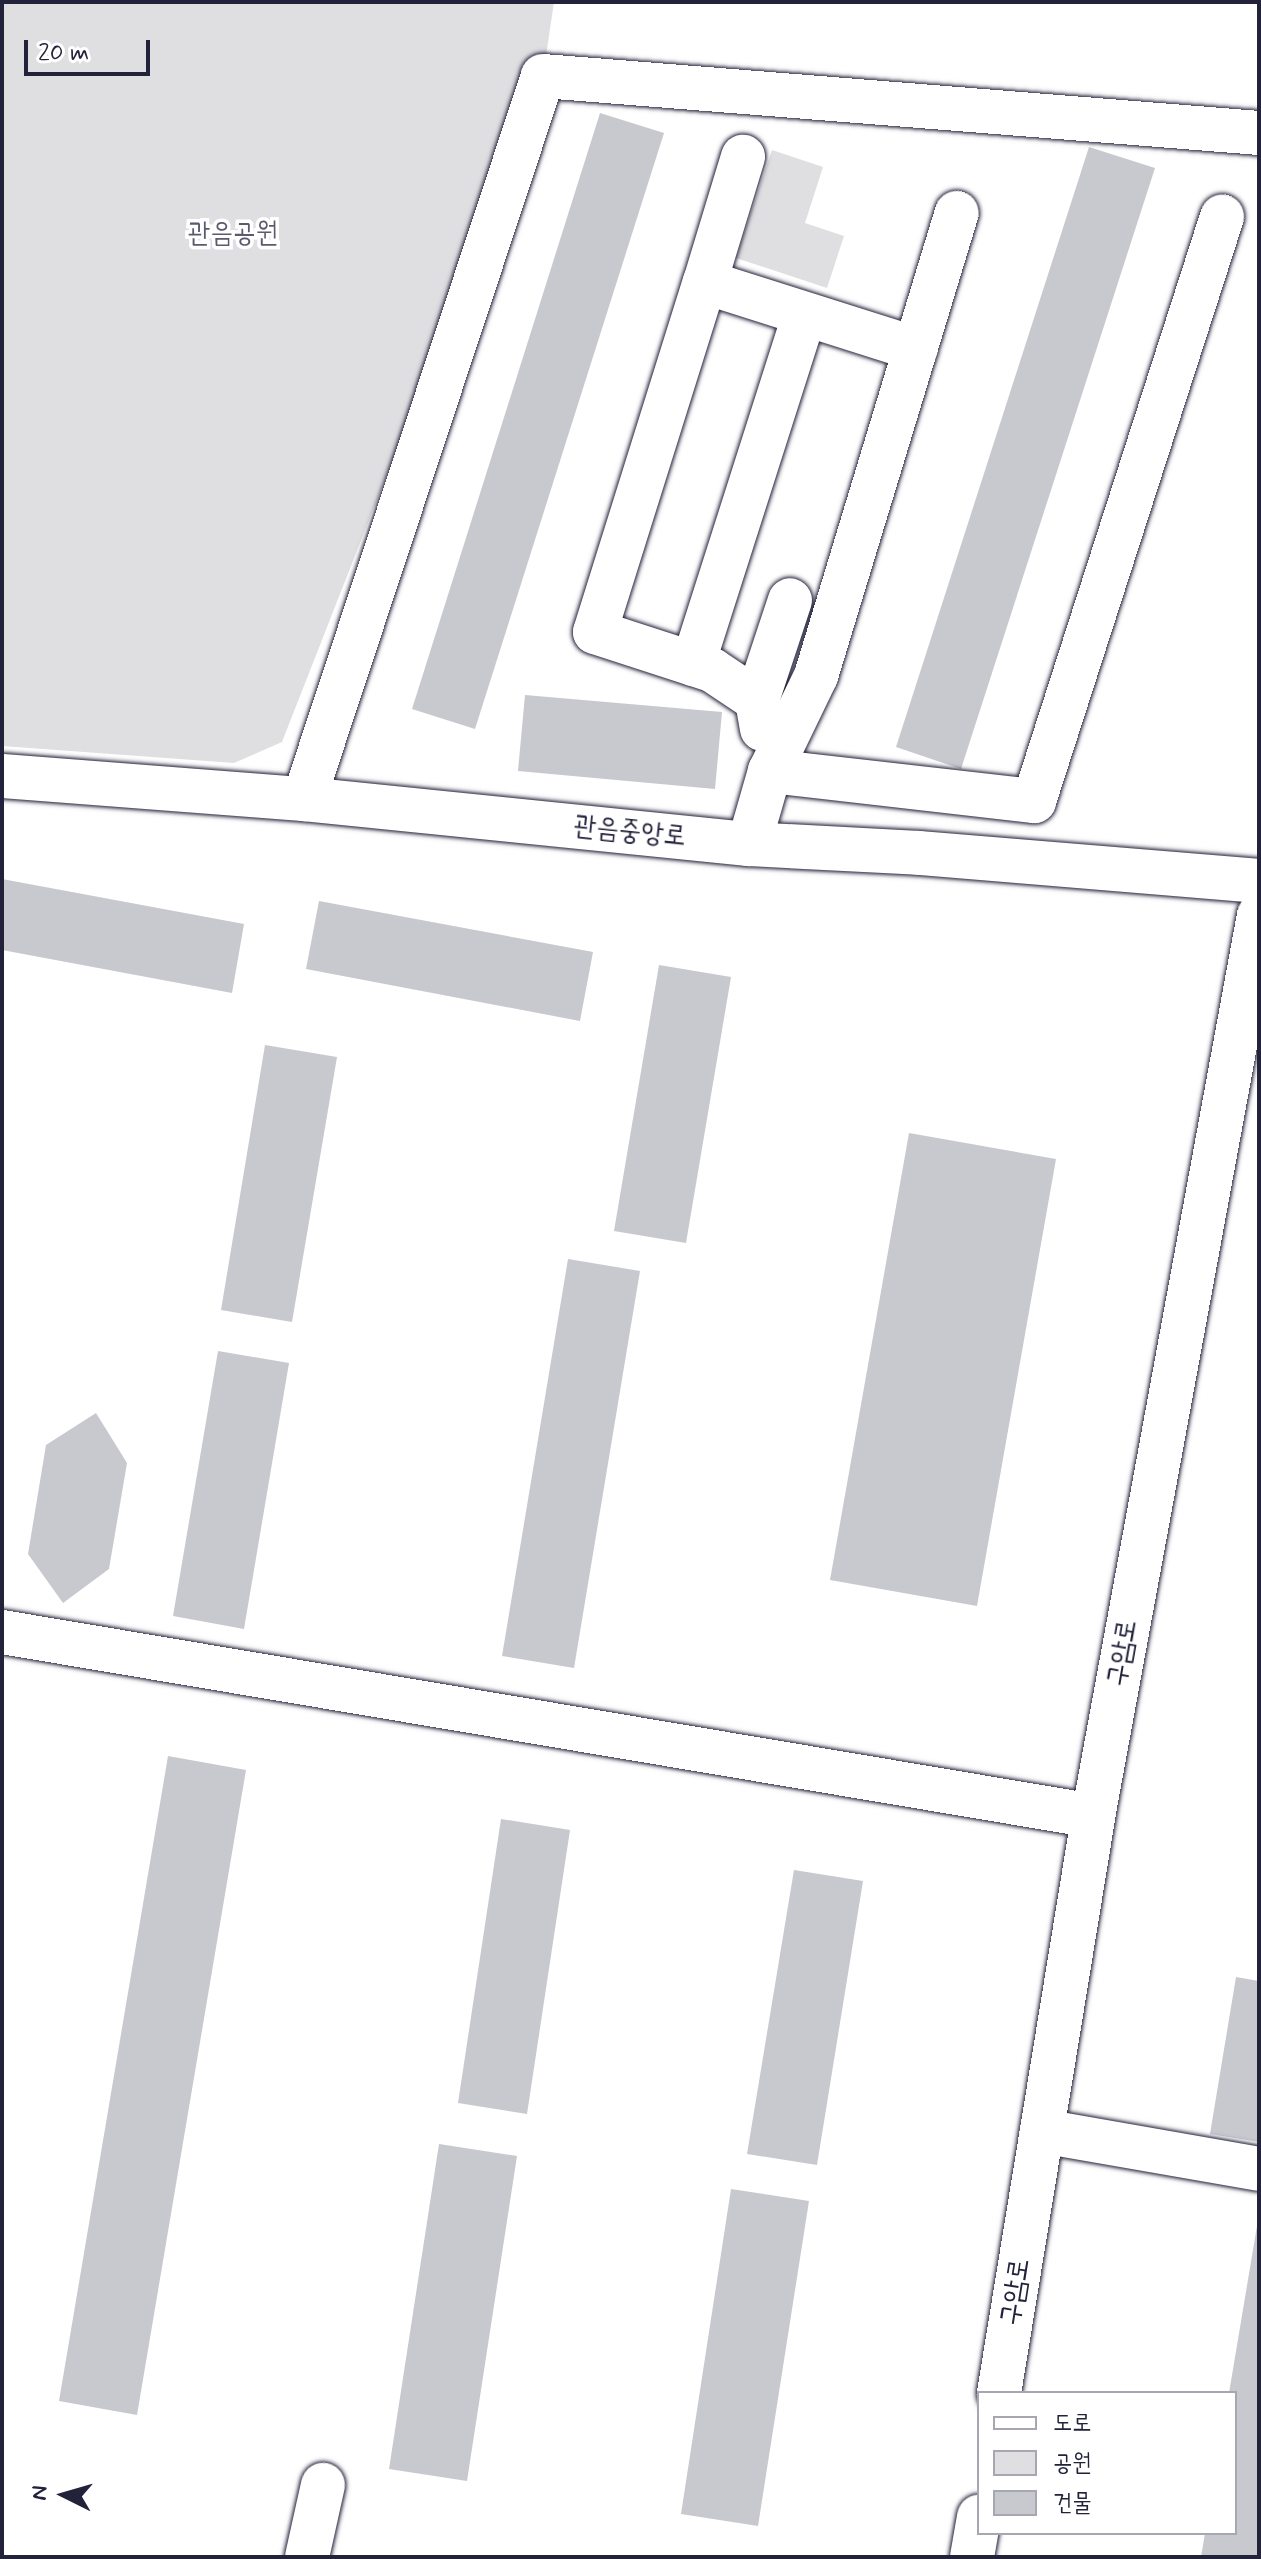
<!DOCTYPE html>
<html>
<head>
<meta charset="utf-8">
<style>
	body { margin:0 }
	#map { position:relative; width:1261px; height:2559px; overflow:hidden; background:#fff; font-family:Mynerve,"Poor Story",sans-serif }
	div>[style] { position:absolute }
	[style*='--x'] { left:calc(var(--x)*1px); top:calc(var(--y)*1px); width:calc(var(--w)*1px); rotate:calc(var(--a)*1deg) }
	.green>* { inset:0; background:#dfdfe2 }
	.building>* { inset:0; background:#c8c8cf }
	.roads { filter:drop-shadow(0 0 2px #22223b) drop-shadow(0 0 2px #22223b) }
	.minor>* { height:44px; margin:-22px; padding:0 22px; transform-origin:22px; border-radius:22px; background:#fff }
	.major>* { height:44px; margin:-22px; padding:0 22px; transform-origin:22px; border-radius:22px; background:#fff }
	span { translate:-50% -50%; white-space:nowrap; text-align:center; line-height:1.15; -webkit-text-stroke:7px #fff; paint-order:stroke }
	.park-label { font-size:28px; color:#5b5b6d }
	.street-label { font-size:28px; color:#22223b }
	.frame { position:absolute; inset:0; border:4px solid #22223b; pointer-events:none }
	.legend { position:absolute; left:977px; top:2391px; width:260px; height:144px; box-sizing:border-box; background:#fff; border:2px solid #a7a7b1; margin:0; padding:10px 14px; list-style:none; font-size:24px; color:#22223b }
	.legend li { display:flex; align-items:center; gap:16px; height:40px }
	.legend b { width:40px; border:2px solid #a7a7b1 }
	.north { position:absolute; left:24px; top:2455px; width:80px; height:80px; -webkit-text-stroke:6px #fff; paint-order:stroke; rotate:275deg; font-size:22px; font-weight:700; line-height:32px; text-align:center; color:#22223b }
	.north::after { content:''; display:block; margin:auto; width:28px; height:36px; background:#22223b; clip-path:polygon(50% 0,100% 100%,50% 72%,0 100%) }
	.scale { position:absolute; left:24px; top:40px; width:126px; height:36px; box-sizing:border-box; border:4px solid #22223b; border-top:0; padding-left:10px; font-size:24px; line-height:28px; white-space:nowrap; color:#22223b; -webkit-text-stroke:6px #fff; paint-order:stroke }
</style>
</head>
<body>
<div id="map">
	<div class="green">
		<i style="clip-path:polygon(2px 2px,554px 2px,543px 76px,282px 742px,234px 763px,2px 746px)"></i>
		<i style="clip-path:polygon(772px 150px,823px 167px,805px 223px,844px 236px,827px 288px,736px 258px)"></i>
	</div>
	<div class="building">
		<i style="clip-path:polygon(600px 113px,664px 133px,475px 729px,412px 709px)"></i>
		<i style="clip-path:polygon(1089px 147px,1155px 168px,961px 769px,896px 747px)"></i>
		<i style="clip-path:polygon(525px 695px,722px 712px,715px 789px,518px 771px)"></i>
		<i style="clip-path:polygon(2px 879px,244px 924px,232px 993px,2px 950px)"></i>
		<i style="clip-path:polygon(319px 901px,593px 952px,580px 1021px,306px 969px)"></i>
		<i style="clip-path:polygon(659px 965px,731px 977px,686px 1243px,614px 1231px)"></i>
		<i style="clip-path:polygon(265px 1045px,337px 1057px,292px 1322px,221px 1310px)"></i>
		<i style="clip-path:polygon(909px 1133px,1056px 1159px,977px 1606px,830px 1580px)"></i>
		<i style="clip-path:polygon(568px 1259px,640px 1271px,574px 1668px,502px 1656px)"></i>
		<i style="clip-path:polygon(218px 1351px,289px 1363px,244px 1629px,173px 1616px)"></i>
		<i style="clip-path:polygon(96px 1413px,127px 1463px,109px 1569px,63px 1603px,28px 1554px,46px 1445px)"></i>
		<i style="clip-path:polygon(168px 1756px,246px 1770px,137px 2415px,59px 2401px)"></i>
		<i style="clip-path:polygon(501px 1819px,570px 1830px,527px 2114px,458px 2103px)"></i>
		<i style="clip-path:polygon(794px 1870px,863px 1881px,817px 2165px,747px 2154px)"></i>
		<i style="clip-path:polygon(1236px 1977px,1259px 1981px,1259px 2142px,1210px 2134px)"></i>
		<i style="clip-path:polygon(439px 2144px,517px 2156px,467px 2481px,389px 2469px)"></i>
		<i style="clip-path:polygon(731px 2189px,809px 2201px,758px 2526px,681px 2514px)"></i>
		<i style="clip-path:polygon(1257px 2226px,1259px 2557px,1201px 2557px,1205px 2533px,1235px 2533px,1235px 2393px,1229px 2393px)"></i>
	</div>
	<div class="roads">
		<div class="minor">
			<i style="--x:705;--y:282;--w:131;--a:-73.1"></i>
			<i style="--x:693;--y:664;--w:367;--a:-72.3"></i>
			<i style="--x:757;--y:700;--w:54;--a:-146.3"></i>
			<i style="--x:712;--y:670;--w:123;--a:-162"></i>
			<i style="--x:595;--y:632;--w:367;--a:-72.6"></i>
			<i style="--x:705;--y:282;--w:221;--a:17.6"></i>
			<i style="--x:762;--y:729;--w:29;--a:-100"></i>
			<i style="--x:757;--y:700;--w:105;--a:-71.7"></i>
			<i style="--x:770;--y:771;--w:266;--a:6.5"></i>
			<i style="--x:1034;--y:801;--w:614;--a:-72.16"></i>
			<i style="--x:304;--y:799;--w:761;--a:-71.71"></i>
			<i style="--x:543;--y:76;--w:718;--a:4.55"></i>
			<i style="--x:749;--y:844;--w:76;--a:-74"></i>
			<i style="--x:770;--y:771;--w:106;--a:-64.2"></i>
			<i style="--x:816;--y:676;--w:484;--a:-73.1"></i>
			<i style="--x:2;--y:1632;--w:1106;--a:9.57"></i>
			<i style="--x:1042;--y:2131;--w:220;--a:9.9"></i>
			<i style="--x:307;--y:2557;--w:74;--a:-77.5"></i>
		</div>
		<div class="major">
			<i style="--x:2;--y:776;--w:303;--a:4.4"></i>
			<i style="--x:304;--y:799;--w:447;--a:5.8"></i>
			<i style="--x:749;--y:844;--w:170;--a:3"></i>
			<i style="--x:919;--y:853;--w:341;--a:4.7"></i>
			<i style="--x:999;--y:2393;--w:595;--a:-80.71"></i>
			<i style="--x:1095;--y:1806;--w:906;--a:-79.57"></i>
			<i style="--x:972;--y:2557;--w:41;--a:-80.1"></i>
		</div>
	</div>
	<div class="park-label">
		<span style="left:233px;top:234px">관음공원</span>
	</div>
	<div class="street-label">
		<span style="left:630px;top:832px;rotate:6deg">관음중앙로</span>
		<span style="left:1123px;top:1653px;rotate:-80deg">구암로</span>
		<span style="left:1016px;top:2292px;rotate:-81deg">구암로</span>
	</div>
	<div class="frame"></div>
	<ul class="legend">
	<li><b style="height:10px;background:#fff"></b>도로</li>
	<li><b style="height:22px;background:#dfdfe2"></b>공원</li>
	<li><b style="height:22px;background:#c8c8cf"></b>건물</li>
	</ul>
	<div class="north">N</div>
	<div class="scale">20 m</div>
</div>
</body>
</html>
